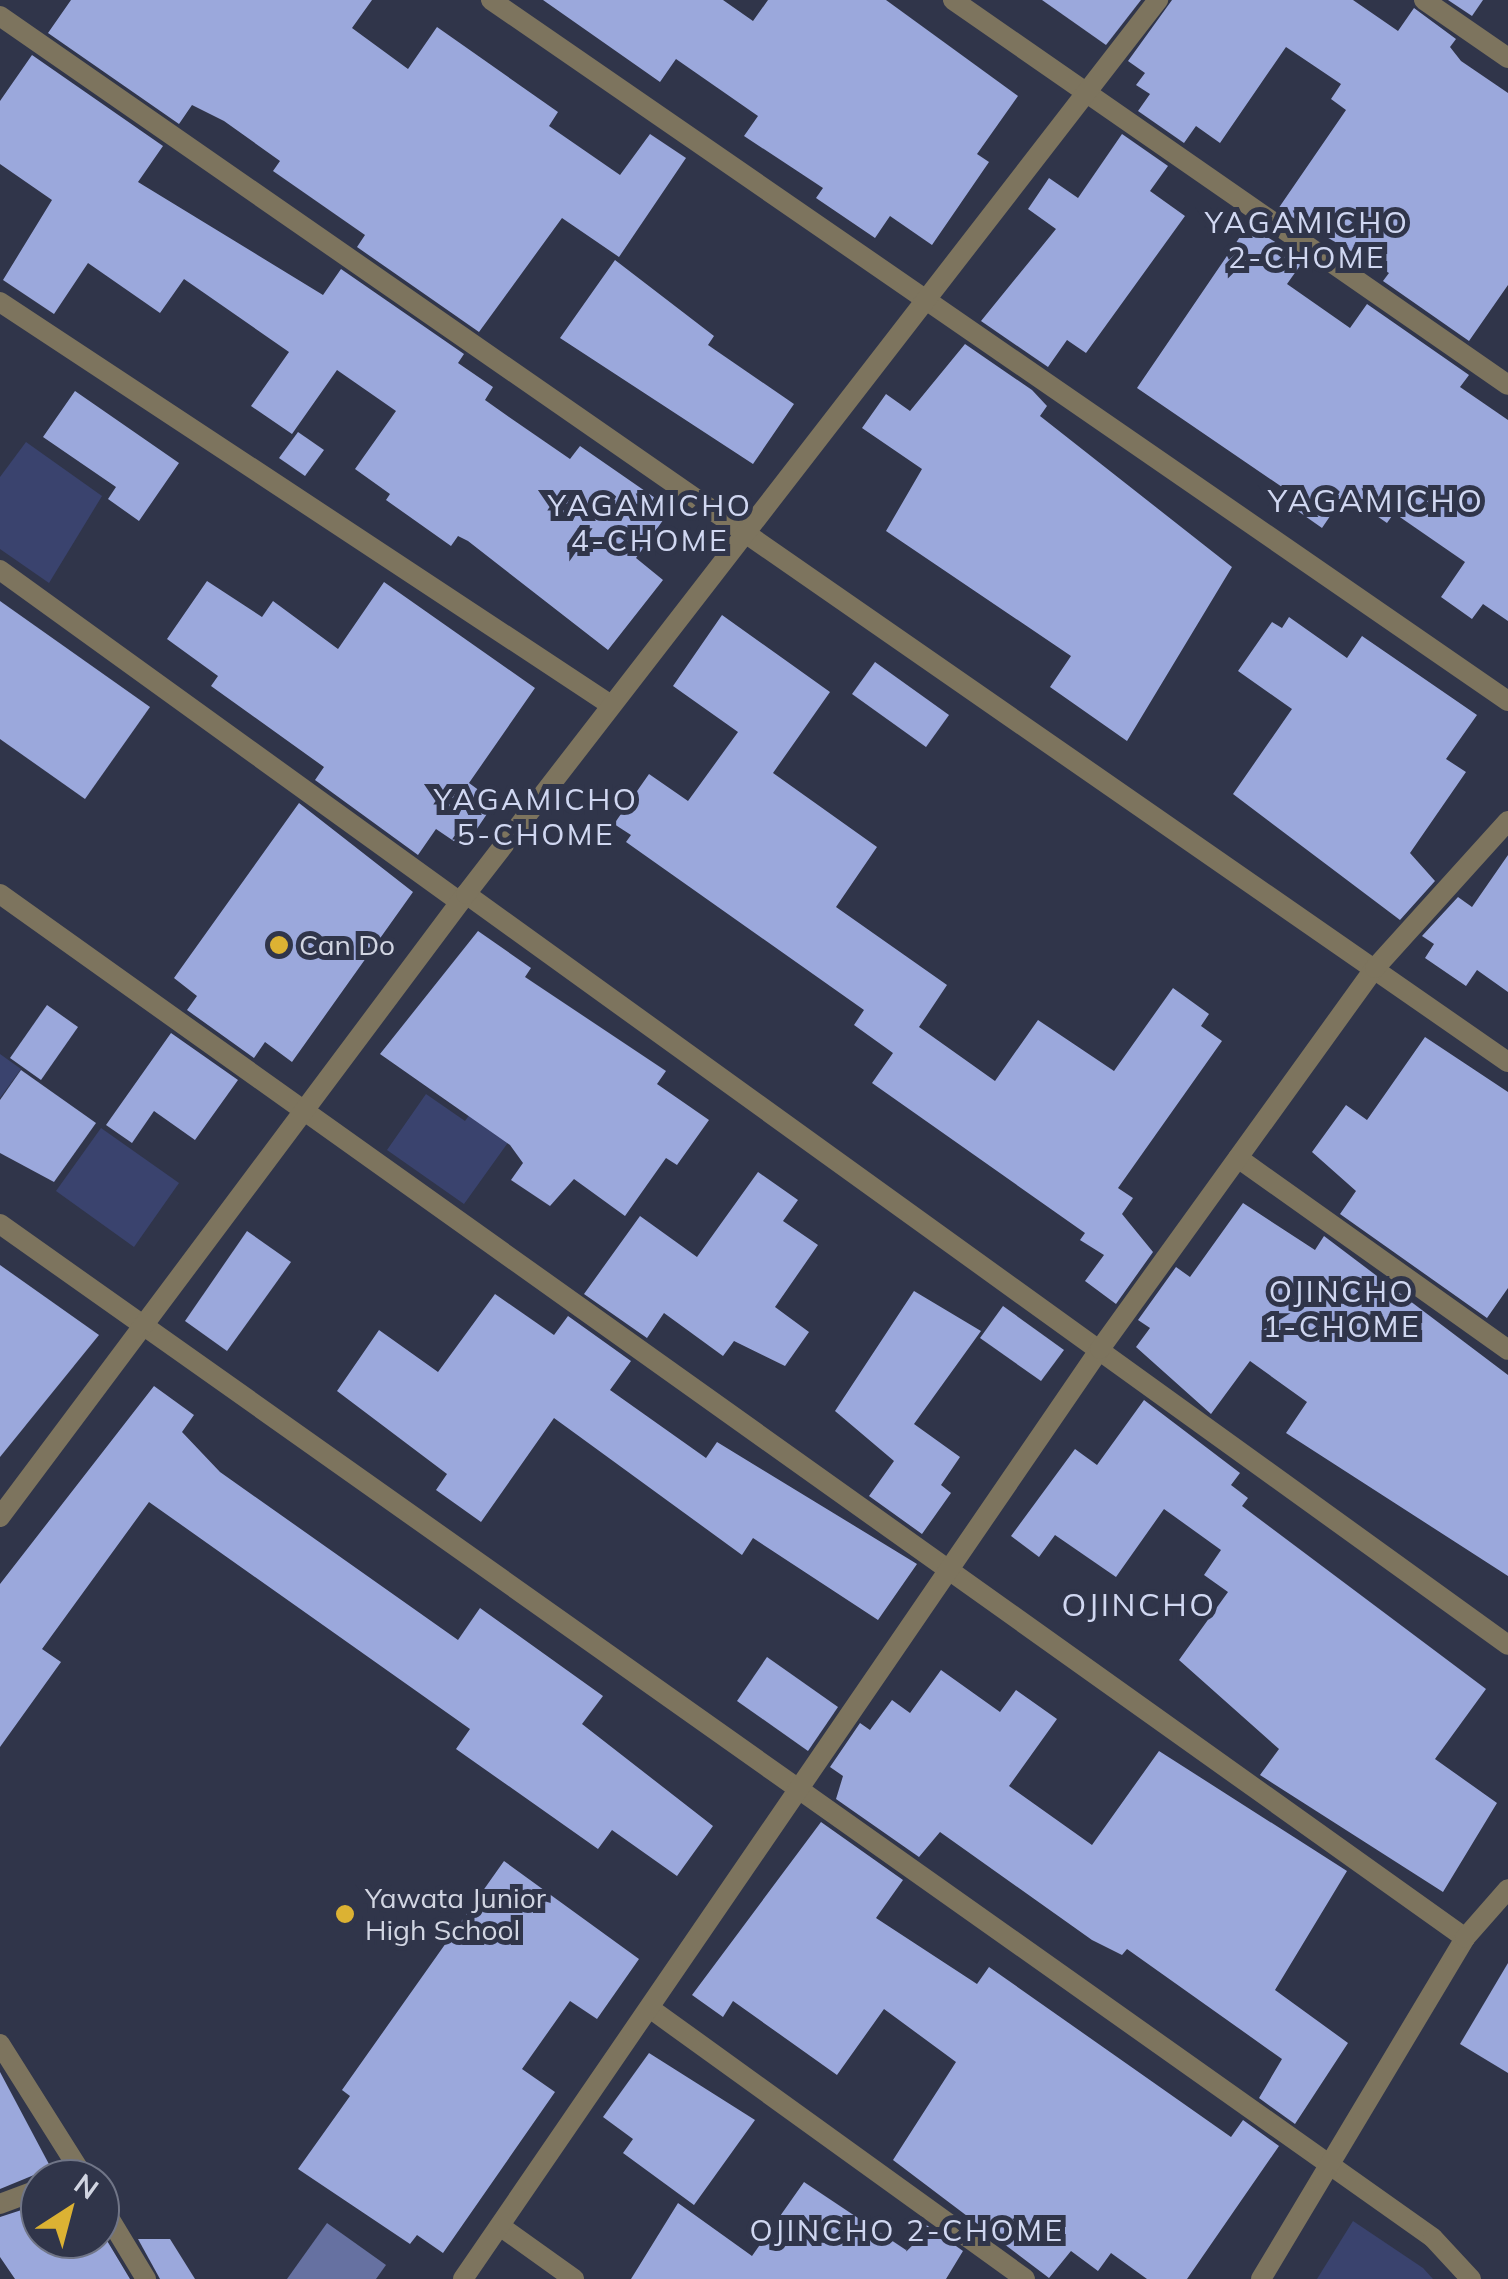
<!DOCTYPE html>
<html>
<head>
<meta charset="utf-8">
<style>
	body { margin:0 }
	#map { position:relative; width:1508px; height:2279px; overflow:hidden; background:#30354a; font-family:Mulish,sans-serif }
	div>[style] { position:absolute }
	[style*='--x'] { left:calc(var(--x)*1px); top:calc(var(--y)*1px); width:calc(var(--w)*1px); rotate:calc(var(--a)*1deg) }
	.green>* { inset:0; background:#3a436e }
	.water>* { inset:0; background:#6671a1 }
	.building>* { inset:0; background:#9ba8dc }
	.service>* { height:20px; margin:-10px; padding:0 10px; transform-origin:10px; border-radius:10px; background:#7d745e }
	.minor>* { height:20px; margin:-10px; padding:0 10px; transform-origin:10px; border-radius:10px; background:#7d745e }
	.tertiary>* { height:20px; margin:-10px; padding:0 10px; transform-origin:10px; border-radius:10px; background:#7d745e }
	.dots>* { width:28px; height:28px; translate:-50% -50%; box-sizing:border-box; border:5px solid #30354a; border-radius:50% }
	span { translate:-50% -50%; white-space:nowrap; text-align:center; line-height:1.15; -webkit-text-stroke:10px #30354a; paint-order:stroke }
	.poi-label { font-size:28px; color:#d1d5e2 }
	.left { translate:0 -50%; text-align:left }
	.neighbourhood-label { font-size:30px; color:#d0d7f1; letter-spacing:2.5px }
	.quarter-label { font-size:32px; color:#d0d7f1; letter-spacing:2.5px }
	.north { position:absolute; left:20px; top:2159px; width:100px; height:100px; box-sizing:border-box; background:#30354a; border:2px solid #707587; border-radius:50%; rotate:36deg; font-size:28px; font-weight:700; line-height:40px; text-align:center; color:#d1d5e2 }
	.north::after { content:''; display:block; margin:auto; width:35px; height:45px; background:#dcb233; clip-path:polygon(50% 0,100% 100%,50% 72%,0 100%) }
</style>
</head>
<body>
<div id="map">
	<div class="green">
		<i style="clip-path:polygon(26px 442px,102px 496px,49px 583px,0 549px,0 477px)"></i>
		<i style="clip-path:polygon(0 1054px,21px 1069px,0 1098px)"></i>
		<i style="clip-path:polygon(506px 1063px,545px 1091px,464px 1204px,387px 1150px,426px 1094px,465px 1121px)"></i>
		<i style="clip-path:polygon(101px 1128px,179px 1183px,134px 1247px,56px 1191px)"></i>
		<i style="clip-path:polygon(1353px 2221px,1423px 2268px,1433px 2279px,1317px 2279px)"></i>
	</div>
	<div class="water">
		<i style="clip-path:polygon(327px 2223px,386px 2265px,376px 2279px,287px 2279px)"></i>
	</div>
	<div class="building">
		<i style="clip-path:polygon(71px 0,372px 0,352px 28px,408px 69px,437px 27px,558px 112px,549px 126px,620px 175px,650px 134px,686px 158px,619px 257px,562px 218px,479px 332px,357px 247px,365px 235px,273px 171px,280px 161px,224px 121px,192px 105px,179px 124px,48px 33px)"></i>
		<i style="clip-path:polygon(543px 0,723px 0,753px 21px,768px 0,886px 0,1018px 96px,977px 154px,989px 162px,932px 245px,890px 216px,875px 238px,816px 198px,823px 188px,744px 136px,758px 116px,676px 59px,660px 82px)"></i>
		<i style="clip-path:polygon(1042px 0,1141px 0,1106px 45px)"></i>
		<i style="clip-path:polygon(1172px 0,1353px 0,1398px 31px,1414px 8px,1456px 39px,1450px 47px,1461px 61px,1508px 93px,1508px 285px,1469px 341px,1383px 281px,1389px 273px,1278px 209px,1346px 110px,1331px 99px,1341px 84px,1286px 47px,1220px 143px,1196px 126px,1184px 143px,1138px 111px,1150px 94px,1136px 85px,1145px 73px,1128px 61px)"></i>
		<i style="clip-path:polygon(1448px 0,1483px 0,1472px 16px)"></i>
		<i style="clip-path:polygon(32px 55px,163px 146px,138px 182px,323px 295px,341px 269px,464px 354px,458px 363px,493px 387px,485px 400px,509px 417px,570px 459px,580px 446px,671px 509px,636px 558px,663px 580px,608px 650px,468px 541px,458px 536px,451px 546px,386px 500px,390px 494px,355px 469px,396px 411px,337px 370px,292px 434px,251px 406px,289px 352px,184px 279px,160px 313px,88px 263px,54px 314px,3px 280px,52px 200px,0 164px,0 101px)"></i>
		<i style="clip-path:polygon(1122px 134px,1168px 166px,1150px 191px,1185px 216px,1086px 353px,1067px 340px,1048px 367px,981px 321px,1056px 229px,1028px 209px,1049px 178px,1078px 198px)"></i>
		<i style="clip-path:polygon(1248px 225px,1304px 260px,1287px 284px,1350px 328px,1367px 304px,1469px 375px,1460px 387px,1508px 420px,1508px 621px,1483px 604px,1472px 619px,1441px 597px,1465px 562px,1394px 513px,1387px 523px,1345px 494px,1322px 528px,1295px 509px,1301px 500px,1137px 388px)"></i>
		<i style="clip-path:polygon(615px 260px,714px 336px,708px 345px,794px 404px,753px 464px,560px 338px)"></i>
		<i style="clip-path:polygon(965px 344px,1032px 390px,1047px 406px,1040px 416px,1232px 567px,1127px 741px,1050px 687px,1071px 656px,886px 531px,922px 469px,862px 428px,886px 394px,910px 411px)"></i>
		<i style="clip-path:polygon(75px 391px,179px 463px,139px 521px,108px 499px,116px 487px,43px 437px)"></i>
		<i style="clip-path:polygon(298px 432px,324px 450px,305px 476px,279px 458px)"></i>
		<i style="clip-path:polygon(207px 581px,262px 617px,273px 601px,338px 649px,384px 582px,535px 688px,469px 783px,495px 802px,464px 848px,436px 829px,418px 855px,315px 780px,324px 767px,211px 686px,218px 676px,167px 639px)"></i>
		<i style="clip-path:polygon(0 601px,150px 707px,85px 799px,0 739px)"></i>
		<i style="clip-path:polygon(722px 615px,830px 692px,773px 773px,877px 847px,836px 907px,947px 985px,919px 1027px,995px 1081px,1038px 1020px,1114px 1071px,1173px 988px,1209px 1014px,1201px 1026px,1222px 1041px,1118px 1188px,1133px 1198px,1122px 1214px,1153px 1252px,1116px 1304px,1085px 1281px,1104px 1255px,1080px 1240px,1085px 1233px,872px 1083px,893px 1053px,854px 1025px,864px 1010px,626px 842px,631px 835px,614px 824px,649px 774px,688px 801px,738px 732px,673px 686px)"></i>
		<i style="clip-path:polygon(1289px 617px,1347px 658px,1362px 636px,1477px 715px,1446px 759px,1466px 772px,1410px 853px,1435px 881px,1400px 920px,1233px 794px,1292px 709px,1238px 671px,1272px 622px,1282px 628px)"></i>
		<i style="clip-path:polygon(875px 662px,949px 715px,926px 747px,852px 694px)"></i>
		<i style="clip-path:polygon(299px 803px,413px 892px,292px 1062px,265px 1042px,254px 1058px,187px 1010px,197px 996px,174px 978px)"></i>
		<i style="clip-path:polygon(1508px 855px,1508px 992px,1477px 970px,1466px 986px,1425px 958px,1434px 944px,1422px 936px,1458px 897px,1472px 907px)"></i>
		<i style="clip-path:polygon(478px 931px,531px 968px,525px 977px,666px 1071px,657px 1084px,709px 1120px,677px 1165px,666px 1158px,625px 1216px,574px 1179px,550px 1206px,511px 1180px,523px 1163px,510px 1145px,380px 1054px)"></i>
		<i style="clip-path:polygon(47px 1005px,78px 1027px,41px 1080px,10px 1058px)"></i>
		<i style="clip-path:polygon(171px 1033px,238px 1080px,195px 1140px,154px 1111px,132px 1143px,106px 1125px)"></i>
		<i style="clip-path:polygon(1425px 1037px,1508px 1092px,1508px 1288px,1487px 1318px,1340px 1214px,1356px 1191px,1312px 1152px,1346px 1105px,1367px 1120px)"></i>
		<i style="clip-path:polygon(21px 1070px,96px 1123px,54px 1182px,0 1153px,0 1100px)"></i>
		<i style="clip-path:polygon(758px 1172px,798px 1200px,783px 1221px,818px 1245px,775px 1307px,809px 1332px,785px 1366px,734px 1341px,723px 1356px,664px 1313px,647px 1338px,584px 1294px,640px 1216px,697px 1257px)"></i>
		<i style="clip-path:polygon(1243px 1203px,1315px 1250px,1324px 1236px,1508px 1375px,1508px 1576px,1286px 1433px,1307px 1402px,1250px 1361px,1211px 1414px,1136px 1347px,1150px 1328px,1138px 1320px,1176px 1267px,1190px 1277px)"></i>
		<i style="clip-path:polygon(247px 1231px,291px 1262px,227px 1351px,185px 1321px)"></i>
		<i style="clip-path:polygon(0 1265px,99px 1335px,0 1457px)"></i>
		<i style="clip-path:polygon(914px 1291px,981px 1331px,914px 1424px,960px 1457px,941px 1485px,951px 1493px,922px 1534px,869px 1496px,894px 1461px,835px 1411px)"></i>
		<i style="clip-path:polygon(495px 1294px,554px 1335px,568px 1316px,631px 1361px,610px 1390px,706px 1458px,717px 1442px,917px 1564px,878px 1620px,753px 1538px,742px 1555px,554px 1418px,481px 1522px,436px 1490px,447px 1474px,337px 1391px,379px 1330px,438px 1372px)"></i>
		<i style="clip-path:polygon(1003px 1306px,1064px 1350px,1041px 1381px,980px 1338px)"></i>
		<i style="clip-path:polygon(154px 1386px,194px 1415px,182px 1432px,220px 1472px,458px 1640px,480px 1608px,603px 1696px,582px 1724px,713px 1826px,677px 1876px,612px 1830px,598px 1849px,456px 1749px,470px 1729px,149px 1502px,42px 1649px,61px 1662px,0 1747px,0 1584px)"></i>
		<i style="clip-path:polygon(1144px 1400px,1240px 1473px,1231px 1485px,1248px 1498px,1242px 1506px,1486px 1689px,1435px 1759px,1497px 1803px,1443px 1892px,1260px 1775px,1279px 1749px,1179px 1660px,1228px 1592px,1204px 1575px,1221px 1550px,1164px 1509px,1116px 1577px,1055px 1535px,1039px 1557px,1011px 1536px,1075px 1449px,1097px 1465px)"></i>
		<i style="clip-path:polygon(767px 1657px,838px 1707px,808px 1751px,737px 1701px)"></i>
		<i style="clip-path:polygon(941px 1670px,1000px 1712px,1016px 1690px,1057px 1719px,1009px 1786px,1092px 1845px,1159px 1751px,1347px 1871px,1275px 1990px,1348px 2043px,1295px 2124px,1259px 2098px,1282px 2059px,1127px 1949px,1122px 1955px,1092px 1940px,940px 1832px,919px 1857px,836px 1799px,843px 1776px,830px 1767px,860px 1723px,870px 1730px,892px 1700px,910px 1713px)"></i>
		<i style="clip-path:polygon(821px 1822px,903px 1880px,876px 1918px,977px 1984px,989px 1967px,1231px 2137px,1243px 2120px,1279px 2146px,1187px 2279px,1147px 2279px,1111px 2253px,1098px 2271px,1071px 2251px,1049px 2278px,893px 2160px,956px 2062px,884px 2009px,837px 2075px,733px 2001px,723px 2017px,692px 1995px)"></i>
		<i style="clip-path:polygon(504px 1861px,639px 1959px,597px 2019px,570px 2001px,522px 2069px,555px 2092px,443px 2253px,417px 2235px,410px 2244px,298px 2169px,350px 2096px,342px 2090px)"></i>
		<i style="clip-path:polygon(1508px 1963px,1508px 2073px,1460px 2044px)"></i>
		<i style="clip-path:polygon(649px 2053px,755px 2120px,694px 2205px,623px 2153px,633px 2139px,603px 2117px)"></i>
		<i style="clip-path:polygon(0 2072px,51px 2168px,0 2189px)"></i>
		<i style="clip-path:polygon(804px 2182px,906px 2250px,925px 2224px,963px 2251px,946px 2279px,631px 2279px,678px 2203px,752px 2256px)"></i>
		<i style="clip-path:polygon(40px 2204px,40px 2239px,106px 2239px,130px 2279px,15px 2279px,0 2257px,0 2217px)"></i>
		<i style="clip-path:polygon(138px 2239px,170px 2239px,195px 2279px,160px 2279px)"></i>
	</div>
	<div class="service">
		<i style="--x:0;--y:2204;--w:43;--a:-20.6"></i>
	</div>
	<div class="minor">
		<i style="--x:491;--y:0;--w:1235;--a:34.58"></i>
		<i style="--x:953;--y:0;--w:675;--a:34.75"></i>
		<i style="--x:1424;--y:0;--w:102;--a:34.6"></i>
		<i style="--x:0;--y:16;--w:1835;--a:34.75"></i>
		<i style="--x:0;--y:302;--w:732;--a:33.41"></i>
		<i style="--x:0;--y:570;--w:567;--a:35.82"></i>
		<i style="--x:0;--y:894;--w:1799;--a:35.47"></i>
		<i style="--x:466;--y:894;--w:1284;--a:35.78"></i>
		<i style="--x:1238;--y:1158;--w:331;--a:35.4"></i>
		<i style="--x:0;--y:1224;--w:1755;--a:35.28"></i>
		<i style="--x:1433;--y:2238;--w:56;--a:47.2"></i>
		<i style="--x:0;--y:1517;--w:778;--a:-53.2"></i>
		<i style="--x:466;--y:894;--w:1131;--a:-52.26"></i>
		<i style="--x:651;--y:2009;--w:461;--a:35.8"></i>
		<i style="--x:0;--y:2044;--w:160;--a:57.8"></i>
		<i style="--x:100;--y:2203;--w:89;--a:58.8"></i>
		<i style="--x:500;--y:2226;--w:91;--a:35.6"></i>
		<i style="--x:463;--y:2279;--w:1127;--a:-55.59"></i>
		<i style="--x:1100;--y:1349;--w:470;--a:-54.2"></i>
		<i style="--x:1375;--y:968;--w:198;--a:-47.9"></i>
	</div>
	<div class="tertiary">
		<i style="--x:1261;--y:2279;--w:397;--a:-59.1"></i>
		<i style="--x:1465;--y:1938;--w:65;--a:-48.7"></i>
	</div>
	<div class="dots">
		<i style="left:279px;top:945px;background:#dcb233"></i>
		<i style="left:345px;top:1914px;background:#dcb233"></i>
	</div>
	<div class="poi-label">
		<span class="left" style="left:299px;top:945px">Can Do</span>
		<span class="left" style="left:365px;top:1914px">Yawata Junior<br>High School</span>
	</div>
	<div class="neighbourhood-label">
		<span style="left:1307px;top:239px">YAGAMICHO<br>2-CHOME</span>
		<span style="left:650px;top:522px">YAGAMICHO<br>4-CHOME</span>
		<span style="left:536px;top:816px">YAGAMICHO<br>5-CHOME</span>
		<span style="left:1342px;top:1308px">OJINCHO<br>1-CHOME</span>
		<span style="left:907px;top:2230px">OJINCHO 2-CHOME</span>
	</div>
	<div class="quarter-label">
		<span style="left:1376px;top:500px">YAGAMICHO</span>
		<span style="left:1139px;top:1604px">OJINCHO</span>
	</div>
	<div class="north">N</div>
</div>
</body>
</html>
